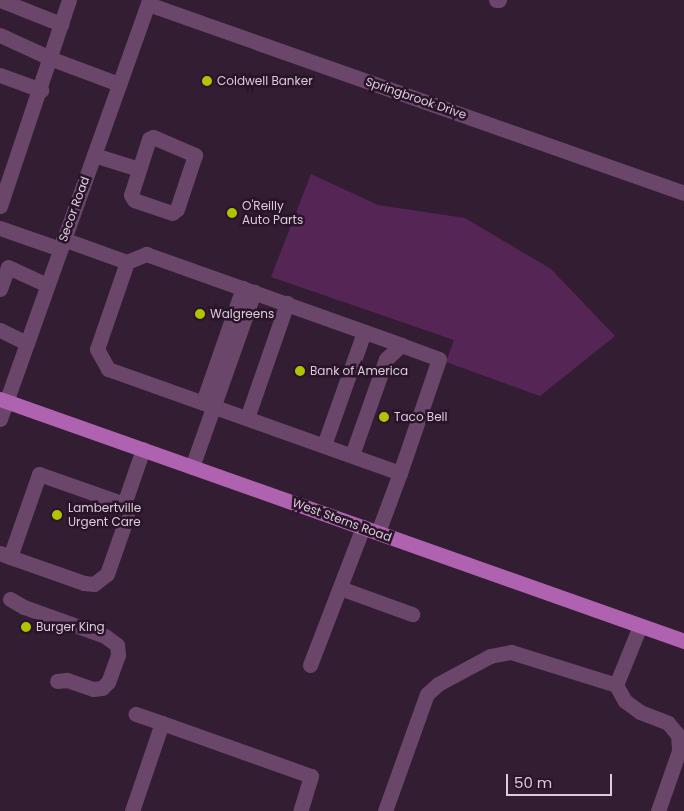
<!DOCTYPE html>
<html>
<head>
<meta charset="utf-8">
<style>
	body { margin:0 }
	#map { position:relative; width:684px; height:811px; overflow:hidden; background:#331d33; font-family:Poppins,sans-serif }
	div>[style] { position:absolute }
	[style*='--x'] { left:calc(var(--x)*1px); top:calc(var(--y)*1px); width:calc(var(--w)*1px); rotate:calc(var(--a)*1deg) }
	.green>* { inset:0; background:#552555 }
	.minor>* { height:15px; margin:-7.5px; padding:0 7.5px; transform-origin:7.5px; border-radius:7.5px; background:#6b466b }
	.major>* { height:15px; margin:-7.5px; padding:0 7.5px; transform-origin:7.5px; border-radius:7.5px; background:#af62af }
	.dots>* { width:14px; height:14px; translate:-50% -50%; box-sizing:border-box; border:2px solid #291429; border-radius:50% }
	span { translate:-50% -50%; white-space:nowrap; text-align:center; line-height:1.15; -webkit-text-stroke:5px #291429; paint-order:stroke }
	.poi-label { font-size:12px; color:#dbccda }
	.left { translate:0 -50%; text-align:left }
	.street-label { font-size:12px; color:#dbccda }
	.scale { position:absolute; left:506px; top:774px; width:106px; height:22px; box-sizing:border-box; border:2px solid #dbccda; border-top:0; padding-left:6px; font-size:15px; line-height:18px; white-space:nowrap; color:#dbccda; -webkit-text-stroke:4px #291429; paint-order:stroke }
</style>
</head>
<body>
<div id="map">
	<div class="green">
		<i style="clip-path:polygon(311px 174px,378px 205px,465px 218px,551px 269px,615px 336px,540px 396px,446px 362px,454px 340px,271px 277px)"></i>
	</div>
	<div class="minor">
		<i style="--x:0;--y:0;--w:66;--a:21.5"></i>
		<i style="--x:496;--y:0;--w:3;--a:0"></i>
		<i style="--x:148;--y:4;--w:568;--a:19.42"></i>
		<i style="--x:0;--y:35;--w:57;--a:24.8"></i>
		<i style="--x:52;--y:59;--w:72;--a:20.5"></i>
		<i style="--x:0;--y:75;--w:44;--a:20.1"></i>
		<i style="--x:153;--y:137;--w:46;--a:23.2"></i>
		<i style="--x:195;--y:155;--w:57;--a:108.4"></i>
		<i style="--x:177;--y:209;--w:6;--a:141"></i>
		<i style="--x:172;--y:213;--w:40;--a:-161.1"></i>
		<i style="--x:134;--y:200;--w:6;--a:-121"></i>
		<i style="--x:131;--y:195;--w:59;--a:-72.2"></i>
		<i style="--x:149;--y:139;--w:4;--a:-27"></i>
		<i style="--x:94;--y:155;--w:47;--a:17.3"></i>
		<i style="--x:0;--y:206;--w:217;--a:-71.5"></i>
		<i style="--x:0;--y:228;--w:64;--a:19.3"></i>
		<i style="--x:63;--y:239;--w:68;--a:19.8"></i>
		<i style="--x:127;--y:262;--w:92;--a:109"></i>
		<i style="--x:97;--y:349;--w:23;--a:61"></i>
		<i style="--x:108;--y:369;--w:310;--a:19.6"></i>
		<i style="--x:400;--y:473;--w:63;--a:110.4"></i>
		<i style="--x:127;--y:262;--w:21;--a:-23"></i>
		<i style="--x:146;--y:254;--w:271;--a:19.6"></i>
		<i style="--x:0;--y:289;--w:23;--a:-70"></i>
		<i style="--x:8;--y:267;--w:43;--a:24.8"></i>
		<i style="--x:0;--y:330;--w:30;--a:26"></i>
		<i style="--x:203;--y:402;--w:121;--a:-70.7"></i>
		<i style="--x:247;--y:418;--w:122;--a:-70.8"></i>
		<i style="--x:0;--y:419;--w:445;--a:-70.4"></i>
		<i style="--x:324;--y:445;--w:120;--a:-70.5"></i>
		<i style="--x:352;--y:455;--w:102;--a:-70.5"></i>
		<i style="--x:386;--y:359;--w:21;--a:-43"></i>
		<i style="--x:401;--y:345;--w:40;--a:20.2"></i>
		<i style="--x:439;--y:359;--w:120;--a:108.9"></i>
		<i style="--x:192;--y:467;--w:186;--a:-70.5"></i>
		<i style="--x:0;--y:553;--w:11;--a:22"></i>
		<i style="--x:10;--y:557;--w:88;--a:-70.7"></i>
		<i style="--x:39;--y:474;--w:90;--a:19.4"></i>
		<i style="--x:124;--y:504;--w:58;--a:-70.9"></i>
		<i style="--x:10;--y:557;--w:78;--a:19.4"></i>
		<i style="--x:84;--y:583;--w:10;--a:6"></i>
		<i style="--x:94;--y:584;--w:16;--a:-38"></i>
		<i style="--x:107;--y:574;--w:60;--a:-70.7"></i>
		<i style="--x:127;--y:517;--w:13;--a:-103"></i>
		<i style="--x:340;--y:588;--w:77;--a:19.9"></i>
		<i style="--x:10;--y:599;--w:16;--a:30"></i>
		<i style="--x:24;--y:607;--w:86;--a:19.7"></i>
		<i style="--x:105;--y:636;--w:15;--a:37"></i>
		<i style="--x:117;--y:645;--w:10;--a:84"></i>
		<i style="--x:118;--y:655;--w:29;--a:110"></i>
		<i style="--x:108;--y:682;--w:8;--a:135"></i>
		<i style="--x:102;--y:688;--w:9;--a:174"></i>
		<i style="--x:93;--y:689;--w:28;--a:-161"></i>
		<i style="--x:67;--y:680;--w:10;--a:174"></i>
		<i style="--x:310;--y:665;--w:148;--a:-69"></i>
		<i style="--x:616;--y:685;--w:64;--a:-67.9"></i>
		<i style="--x:162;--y:723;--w:158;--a:19.6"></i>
		<i style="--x:311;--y:776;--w:37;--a:107"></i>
		<i style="--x:132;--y:811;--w:93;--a:-71.2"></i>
		<i style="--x:162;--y:723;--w:28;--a:-161"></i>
		<i style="--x:385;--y:811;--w:124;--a:-70.3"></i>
		<i style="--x:427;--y:694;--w:15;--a:-42"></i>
		<i style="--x:438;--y:684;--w:59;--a:-28.3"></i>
		<i style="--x:490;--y:656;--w:21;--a:-11"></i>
		<i style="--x:511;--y:652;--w:110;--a:17.4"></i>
		<i style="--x:616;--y:685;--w:18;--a:61"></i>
		<i style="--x:625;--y:701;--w:19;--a:36"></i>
		<i style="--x:640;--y:712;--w:30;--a:21"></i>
		<i style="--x:668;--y:723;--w:16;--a:50"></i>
		<i style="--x:678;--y:735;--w:16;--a:86"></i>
		<i style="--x:679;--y:751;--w:64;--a:109.3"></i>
	</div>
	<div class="major">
		<i style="--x:0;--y:399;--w:726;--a:19.48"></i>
	</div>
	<div class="dots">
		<i style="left:207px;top:81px;background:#b0c500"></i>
		<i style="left:232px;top:213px;background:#b0c500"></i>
		<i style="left:200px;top:314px;background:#b0c500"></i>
		<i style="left:300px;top:371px;background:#b0c500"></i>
		<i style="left:384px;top:417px;background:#b0c500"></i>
		<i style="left:57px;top:515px;background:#b0c500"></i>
		<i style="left:26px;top:627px;background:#b0c500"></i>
	</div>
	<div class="poi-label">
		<span class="left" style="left:217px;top:81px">Coldwell Banker</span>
		<span class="left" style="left:242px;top:213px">O'Reilly<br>Auto Parts</span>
		<span class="left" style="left:210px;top:314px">Walgreens</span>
		<span class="left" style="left:310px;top:371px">Bank of America</span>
		<span class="left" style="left:394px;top:417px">Taco Bell</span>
		<span class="left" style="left:68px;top:515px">Lambertville<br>Urgent Care</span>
		<span class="left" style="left:36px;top:627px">Burger King</span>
	</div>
	<div class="street-label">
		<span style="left:416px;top:98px;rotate:19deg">Springbrook Drive</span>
		<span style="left:74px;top:209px;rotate:-70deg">Secor Road</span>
		<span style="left:342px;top:520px;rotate:20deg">West Sterns Road</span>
	</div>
	<div class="scale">50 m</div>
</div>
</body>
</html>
